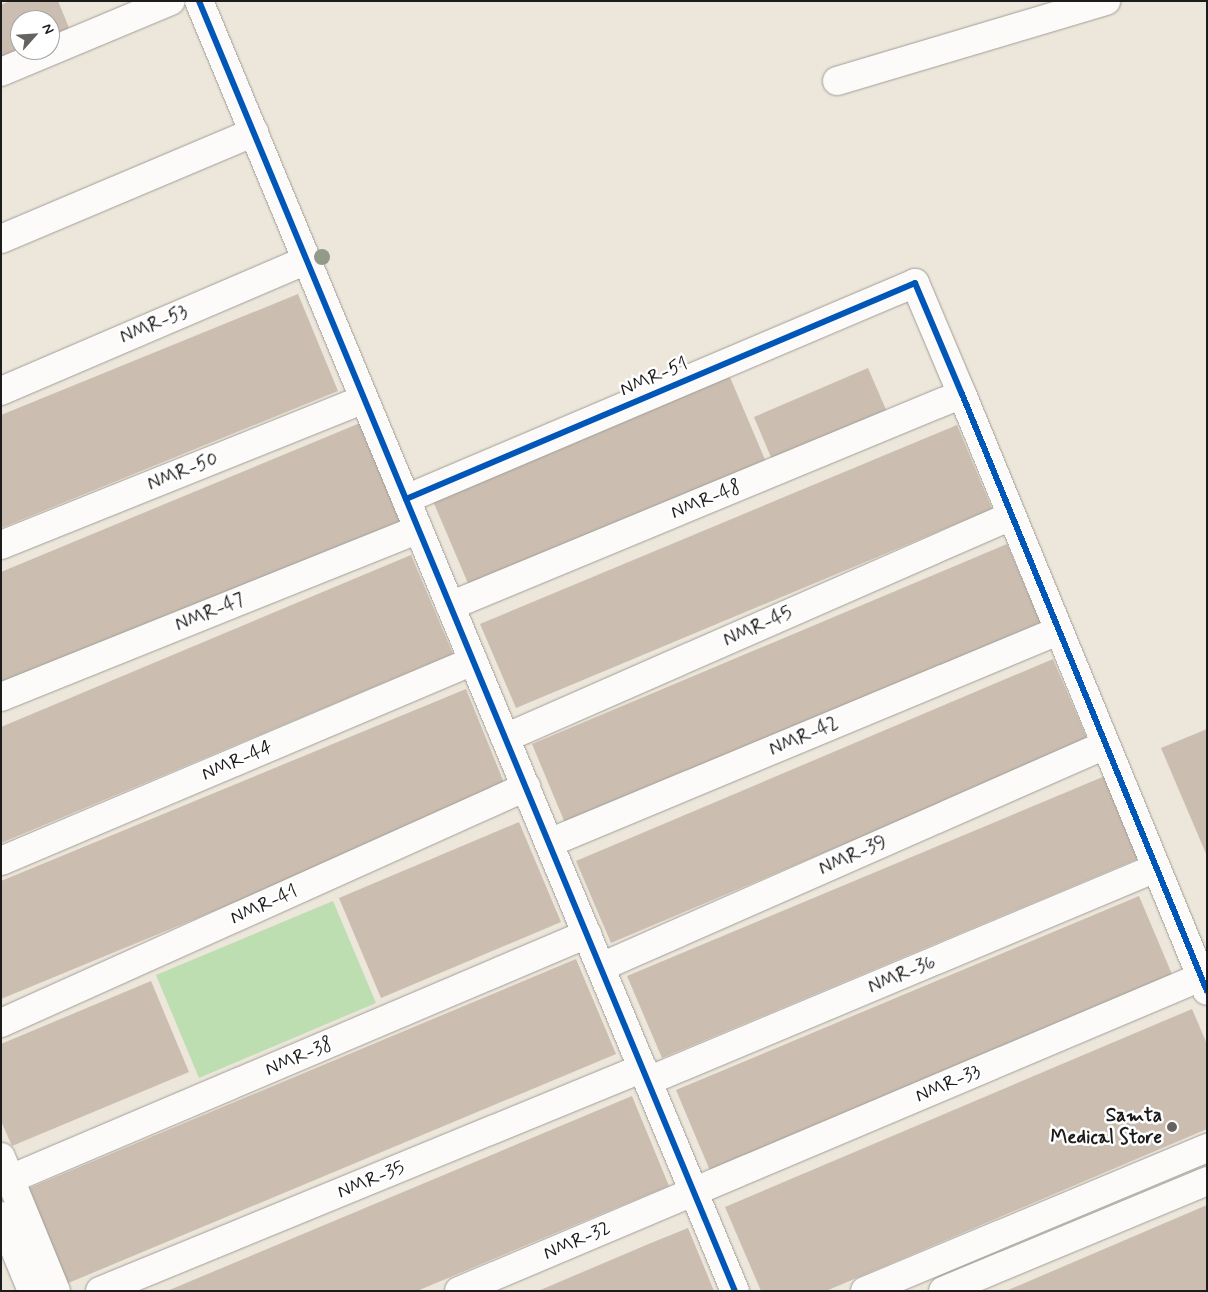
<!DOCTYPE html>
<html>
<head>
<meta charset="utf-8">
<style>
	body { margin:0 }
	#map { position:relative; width:1208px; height:1292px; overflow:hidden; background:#ece6db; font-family:Mynerve,sans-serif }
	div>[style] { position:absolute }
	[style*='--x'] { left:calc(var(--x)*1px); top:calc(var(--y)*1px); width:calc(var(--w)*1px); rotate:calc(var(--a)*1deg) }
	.green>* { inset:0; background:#bddeb1 }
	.building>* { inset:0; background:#cbbeb1 }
	.roads { filter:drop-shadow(0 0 1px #a19e97) drop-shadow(0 0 1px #a19e97) }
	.minor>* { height:28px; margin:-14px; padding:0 14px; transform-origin:14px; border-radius:14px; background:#fcfbfa }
	.cycleway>* { height:6px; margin:-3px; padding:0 3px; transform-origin:3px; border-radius:3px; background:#0057b8 }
	.trees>* { width:16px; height:16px; margin:-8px; border-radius:50%; background:#919b88 }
	.dots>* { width:14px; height:14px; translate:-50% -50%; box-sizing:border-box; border:2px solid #fff; border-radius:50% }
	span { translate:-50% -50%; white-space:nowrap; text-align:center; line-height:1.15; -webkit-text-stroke:5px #fff; paint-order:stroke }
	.street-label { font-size:19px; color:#1c1c1c }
	.poi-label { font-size:19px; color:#1c1c1c; font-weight:700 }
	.right { translate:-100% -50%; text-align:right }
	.frame { position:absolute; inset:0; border:2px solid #1c1c1c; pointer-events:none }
	.north { position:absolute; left:10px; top:10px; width:50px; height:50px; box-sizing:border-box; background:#fff; border:1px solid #a4a4a4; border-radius:50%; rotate:64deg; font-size:14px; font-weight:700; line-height:20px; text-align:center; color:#1c1c1c }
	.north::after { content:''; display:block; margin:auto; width:18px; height:22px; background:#65635f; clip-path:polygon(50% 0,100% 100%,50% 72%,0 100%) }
</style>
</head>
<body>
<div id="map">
	<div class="green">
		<i style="clip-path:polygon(333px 901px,376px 1003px,199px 1078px,156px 975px)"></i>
	</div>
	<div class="building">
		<i style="clip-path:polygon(10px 1px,58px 1px,72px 35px,50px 44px,50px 20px,20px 20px,20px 50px,1px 63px,1px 5px)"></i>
		<i style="clip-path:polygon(298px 294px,338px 391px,1px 528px,1px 415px)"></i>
		<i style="clip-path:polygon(868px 368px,887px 412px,773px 462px,754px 417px)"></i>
		<i style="clip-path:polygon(729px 375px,766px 462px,470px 588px,433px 501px)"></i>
		<i style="clip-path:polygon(360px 423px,402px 524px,1px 690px,1px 572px)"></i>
		<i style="clip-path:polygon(957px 425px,992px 509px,516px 708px,480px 624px)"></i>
		<i style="clip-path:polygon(1007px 544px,1041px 623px,565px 823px,532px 744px)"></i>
		<i style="clip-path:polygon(411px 555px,453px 654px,1px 843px,1px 727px)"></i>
		<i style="clip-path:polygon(1053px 659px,1088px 741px,611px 943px,576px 861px)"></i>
		<i style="clip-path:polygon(466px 689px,507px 790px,1px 999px,1px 881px)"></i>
		<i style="clip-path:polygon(1207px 729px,1207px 856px,1161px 748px)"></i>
		<i style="clip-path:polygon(1105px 776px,1140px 858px,662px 1058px,627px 976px)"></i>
		<i style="clip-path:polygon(519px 822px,561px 922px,381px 998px,339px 898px)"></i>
		<i style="clip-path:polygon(1139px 896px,1174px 979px,711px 1173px,676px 1090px)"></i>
		<i style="clip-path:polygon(576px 959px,616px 1054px,66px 1284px,27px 1189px)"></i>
		<i style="clip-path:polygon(151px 981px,189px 1072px,12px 1146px,1px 1121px,1px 1044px)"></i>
		<i style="clip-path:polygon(1192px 1009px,1207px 1044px,1207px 1129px,826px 1291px,761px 1291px,725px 1207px)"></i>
		<i style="clip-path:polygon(632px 1096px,669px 1186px,596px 1216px,417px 1291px,167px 1291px)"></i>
		<i style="clip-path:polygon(1207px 1205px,1207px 1291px,1006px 1291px)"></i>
		<i style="clip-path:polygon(688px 1228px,714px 1291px,538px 1291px,651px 1243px)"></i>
	</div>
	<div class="roads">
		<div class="minor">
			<i style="--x:199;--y:1;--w:1397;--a:67.44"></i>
			<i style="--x:1;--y:72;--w:184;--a:-22.7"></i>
			<i style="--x:837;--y:81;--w:281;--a:-16.6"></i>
			<i style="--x:1;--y:239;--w:275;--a:-22.9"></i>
			<i style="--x:1;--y:391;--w:333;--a:-23.2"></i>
			<i style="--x:406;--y:499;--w:553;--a:-22.99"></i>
			<i style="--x:915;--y:283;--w:121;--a:67.1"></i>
			<i style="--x:962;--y:394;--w:645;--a:67.69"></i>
			<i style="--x:1;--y:545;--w:391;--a:-21.9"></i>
			<i style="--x:450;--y:606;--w:554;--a:-22.49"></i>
			<i style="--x:1;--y:697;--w:450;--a:-21.9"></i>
			<i style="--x:505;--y:738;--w:553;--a:-23.69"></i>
			<i style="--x:549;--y:843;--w:551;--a:-22.61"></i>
			<i style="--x:1;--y:861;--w:513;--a:-22.96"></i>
			<i style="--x:601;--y:967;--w:551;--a:-23.77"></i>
			<i style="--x:1;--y:1023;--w:576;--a:-24.21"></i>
			<i style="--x:648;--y:1081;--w:551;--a:-22.75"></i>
			<i style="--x:1;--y:1157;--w:145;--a:67.7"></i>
			<i style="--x:1;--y:1183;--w:637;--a:-23.02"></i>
			<i style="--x:1;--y:1216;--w:81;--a:67.5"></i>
			<i style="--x:100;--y:1291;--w:587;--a:-22.33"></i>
			<i style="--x:459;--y:1291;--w:806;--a:-22.94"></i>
			<i style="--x:865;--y:1291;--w:371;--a:-22.7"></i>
			<i style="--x:943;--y:1291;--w:286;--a:-22.6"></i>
		</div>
	</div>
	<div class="cycleway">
		<i style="--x:199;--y:1;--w:1397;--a:67.44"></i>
		<i style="--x:406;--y:499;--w:553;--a:-22.99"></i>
		<i style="--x:915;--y:283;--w:121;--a:67.1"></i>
		<i style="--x:962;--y:394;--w:645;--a:67.69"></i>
	</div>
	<div class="trees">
		<i style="left:322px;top:257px"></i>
	</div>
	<div class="dots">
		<i style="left:1172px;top:1127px;background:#65635f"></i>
	</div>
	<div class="street-label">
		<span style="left:154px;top:325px;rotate:-23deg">NMR-53</span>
		<span style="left:654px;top:377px;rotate:-23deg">NMR-51</span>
		<span style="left:183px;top:472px;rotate:-22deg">NMR-50</span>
		<span style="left:706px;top:500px;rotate:-22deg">NMR-48</span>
		<span style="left:210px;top:613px;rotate:-22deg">NMR-47</span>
		<span style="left:758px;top:627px;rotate:-24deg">NMR-45</span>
		<span style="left:804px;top:737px;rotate:-23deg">NMR-42</span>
		<span style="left:237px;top:761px;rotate:-23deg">NMR-44</span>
		<span style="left:853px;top:856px;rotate:-24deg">NMR-39</span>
		<span style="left:264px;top:905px;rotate:-24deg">NMR-41</span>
		<span style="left:902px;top:975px;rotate:-23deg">NMR-36</span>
		<span style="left:299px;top:1057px;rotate:-23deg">NMR-38</span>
		<span style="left:948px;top:1084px;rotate:-23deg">NMR-33</span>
		<span style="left:371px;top:1180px;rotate:-22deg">NMR-35</span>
		<span style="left:577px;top:1241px;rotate:-23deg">NMR-32</span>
	</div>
	<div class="poi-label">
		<span class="right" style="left:1162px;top:1127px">Samta<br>Medical Store</span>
	</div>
	<div class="frame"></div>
	<div class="north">N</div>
</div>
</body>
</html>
